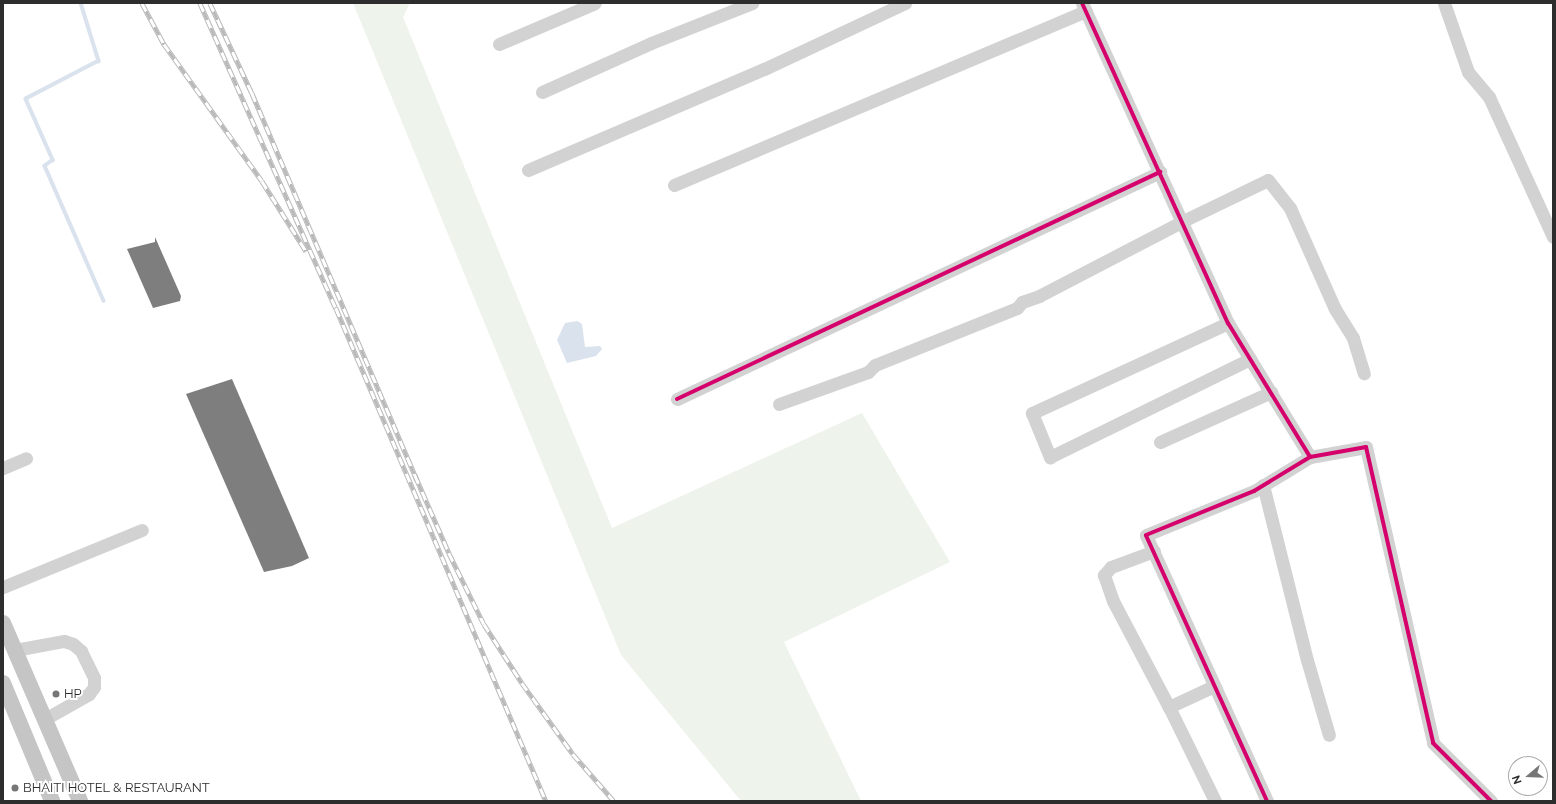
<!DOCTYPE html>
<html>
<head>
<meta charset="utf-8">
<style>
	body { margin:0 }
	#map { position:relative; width:1556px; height:804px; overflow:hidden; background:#fff; font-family:Raleway,sans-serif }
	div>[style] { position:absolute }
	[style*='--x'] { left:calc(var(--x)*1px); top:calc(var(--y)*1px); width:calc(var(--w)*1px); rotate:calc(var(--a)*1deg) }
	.green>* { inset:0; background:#eef3ec }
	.water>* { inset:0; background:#dae2ee }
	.stream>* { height:3.5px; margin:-1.75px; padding:0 1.75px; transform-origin:1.75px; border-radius:1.75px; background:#dae2ee }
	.building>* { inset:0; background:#7e7e7e }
	.minor>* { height:13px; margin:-6.5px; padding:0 6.5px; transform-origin:6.5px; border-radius:6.5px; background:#d2d2d2 }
	.major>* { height:16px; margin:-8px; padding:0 8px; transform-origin:8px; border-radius:8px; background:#c5c5c5 }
	.rail>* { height:4.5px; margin-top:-2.25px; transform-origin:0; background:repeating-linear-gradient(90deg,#fff 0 9px,#b9b9b9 0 18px); box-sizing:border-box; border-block:1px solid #b9b9b9 }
	.cycleway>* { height:4px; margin:-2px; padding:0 2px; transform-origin:2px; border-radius:2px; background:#d6006c }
	.dots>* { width:11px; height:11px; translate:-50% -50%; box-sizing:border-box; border:2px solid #fff; border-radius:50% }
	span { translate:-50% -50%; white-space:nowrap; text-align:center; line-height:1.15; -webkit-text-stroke:4px #fff; paint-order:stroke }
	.poi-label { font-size:13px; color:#2d2d2d }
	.left { translate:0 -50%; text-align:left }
	.frame { position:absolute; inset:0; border:4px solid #2d2d2d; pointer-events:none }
	.north { position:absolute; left:1508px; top:756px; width:40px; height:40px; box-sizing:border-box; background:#fff; border:1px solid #ababab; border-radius:50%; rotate:251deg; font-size:11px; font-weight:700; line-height:16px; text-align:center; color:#2d2d2d }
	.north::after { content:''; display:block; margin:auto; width:14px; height:18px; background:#767676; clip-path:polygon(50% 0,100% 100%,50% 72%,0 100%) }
</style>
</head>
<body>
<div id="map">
	<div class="green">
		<i style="clip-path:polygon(353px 3px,410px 3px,403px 17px,612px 528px,862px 413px,950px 562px,784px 642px,861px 801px,741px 801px,621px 655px)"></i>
	</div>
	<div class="water">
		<i style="clip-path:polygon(577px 321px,582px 324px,585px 347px,600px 346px,602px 349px,596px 356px,567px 363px,557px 340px,565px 323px)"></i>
	</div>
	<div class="stream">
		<i style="--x:81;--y:3;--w:61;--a:72.8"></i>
		<i style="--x:99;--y:61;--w:82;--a:152.5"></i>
		<i style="--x:26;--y:99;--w:67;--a:66.1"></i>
		<i style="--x:53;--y:160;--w:10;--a:143"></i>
		<i style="--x:45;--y:166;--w:147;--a:66.4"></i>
	</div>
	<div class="building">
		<i style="clip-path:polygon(155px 237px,181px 296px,180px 301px,153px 308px,127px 249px,155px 242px)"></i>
		<i style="clip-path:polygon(232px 379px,309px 558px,292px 566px,264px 572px,186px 394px)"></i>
	</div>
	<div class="minor">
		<i style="--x:1082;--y:3;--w:352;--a:65.5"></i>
		<i style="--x:1228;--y:323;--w:157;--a:58.5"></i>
		<i style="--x:1310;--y:457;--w:57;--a:-10.1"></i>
		<i style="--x:1366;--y:447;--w:303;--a:77.2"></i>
		<i style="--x:1433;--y:743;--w:82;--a:45"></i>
		<i style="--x:1444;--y:3;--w:73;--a:70.8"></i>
		<i style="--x:1468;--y:72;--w:33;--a:50"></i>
		<i style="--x:1489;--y:97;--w:154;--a:65.4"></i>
		<i style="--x:499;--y:44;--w:104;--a:-23.1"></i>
		<i style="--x:542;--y:92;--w:120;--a:-24.2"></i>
		<i style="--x:651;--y:43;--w:109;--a:-21.6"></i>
		<i style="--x:528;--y:170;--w:257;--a:-23.2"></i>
		<i style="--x:764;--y:69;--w:156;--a:-25.1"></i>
		<i style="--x:674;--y:185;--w:447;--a:-22.9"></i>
		<i style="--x:1228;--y:323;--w:216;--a:155.3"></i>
		<i style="--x:1032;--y:413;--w:48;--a:67.8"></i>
		<i style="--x:1050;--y:457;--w:223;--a:-26.1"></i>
		<i style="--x:677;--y:399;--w:534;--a:-25.17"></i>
		<i style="--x:779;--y:404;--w:95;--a:-19.8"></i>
		<i style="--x:868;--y:372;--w:10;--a:-45"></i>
		<i style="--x:875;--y:365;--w:153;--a:-21.9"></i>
		<i style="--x:1017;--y:308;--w:8;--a:-50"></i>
		<i style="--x:1022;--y:302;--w:18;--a:-19"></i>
		<i style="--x:1039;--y:296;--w:162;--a:-27.5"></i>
		<i style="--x:1183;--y:221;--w:94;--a:-25.8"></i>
		<i style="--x:1268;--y:180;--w:36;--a:52"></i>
		<i style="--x:1290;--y:208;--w:111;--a:66"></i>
		<i style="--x:1335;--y:309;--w:34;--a:58"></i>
		<i style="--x:1353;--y:338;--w:37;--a:73"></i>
		<i style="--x:1160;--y:442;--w:122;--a:-24.2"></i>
		<i style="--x:3;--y:468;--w:25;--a:-23"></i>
		<i style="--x:1263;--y:485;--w:180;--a:75.9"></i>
		<i style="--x:1307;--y:660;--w:78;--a:73.7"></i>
		<i style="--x:1154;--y:551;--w:46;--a:159.6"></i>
		<i style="--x:1111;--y:567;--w:11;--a:131"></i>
		<i style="--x:1104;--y:575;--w:28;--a:71"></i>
		<i style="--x:1113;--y:601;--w:120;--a:62.2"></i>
		<i style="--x:3;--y:587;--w:150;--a:-22.3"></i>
		<i style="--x:15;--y:650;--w:50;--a:-10.4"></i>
		<i style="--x:64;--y:641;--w:9;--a:18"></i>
		<i style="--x:73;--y:644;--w:11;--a:41"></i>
		<i style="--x:81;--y:651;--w:30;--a:64"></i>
		<i style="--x:94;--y:678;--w:9;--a:90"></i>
		<i style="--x:94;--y:687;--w:9;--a:126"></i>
		<i style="--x:89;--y:694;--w:51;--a:150.4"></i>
		<i style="--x:1214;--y:686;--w:50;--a:155"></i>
		<i style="--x:1169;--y:707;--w:105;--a:63.9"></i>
		<i style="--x:1267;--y:801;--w:292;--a:-114.5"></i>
		<i style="--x:1146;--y:535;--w:117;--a:-22.2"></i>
		<i style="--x:1254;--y:491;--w:66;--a:-31.3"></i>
	</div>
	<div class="major">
		<i style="--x:3;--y:623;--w:194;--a:66.6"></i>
		<i style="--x:3;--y:683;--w:128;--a:67.4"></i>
	</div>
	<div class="rail">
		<i style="--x:142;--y:3;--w:47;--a:61.8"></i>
		<i style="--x:164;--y:44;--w:168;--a:54.4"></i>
		<i style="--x:262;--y:181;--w:83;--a:57.8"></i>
		<i style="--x:200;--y:3;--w:334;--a:66"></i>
		<i style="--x:336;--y:308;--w:536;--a:66.93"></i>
		<i style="--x:210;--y:3;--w:99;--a:65"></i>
		<i style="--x:252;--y:93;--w:421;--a:66.9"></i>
		<i style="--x:415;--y:475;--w:85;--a:66.4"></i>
		<i style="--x:449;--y:553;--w:79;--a:63.8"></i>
		<i style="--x:484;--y:624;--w:70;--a:57.2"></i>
		<i style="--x:522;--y:683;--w:87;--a:54.3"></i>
		<i style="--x:573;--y:754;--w:62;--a:48.9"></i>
	</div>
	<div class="cycleway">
		<i style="--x:1082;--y:3;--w:352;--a:65.5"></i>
		<i style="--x:1228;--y:323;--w:157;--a:58.5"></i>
		<i style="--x:1310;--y:457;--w:57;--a:-10.1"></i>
		<i style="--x:1366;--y:447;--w:303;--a:77.2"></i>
		<i style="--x:1433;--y:743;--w:82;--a:45"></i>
		<i style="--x:677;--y:399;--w:534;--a:-25.17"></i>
		<i style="--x:1267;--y:801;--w:292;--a:-114.5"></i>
		<i style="--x:1146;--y:535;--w:117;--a:-22.2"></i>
		<i style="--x:1254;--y:491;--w:66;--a:-31.3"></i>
	</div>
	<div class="dots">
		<i style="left:56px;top:694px;background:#767676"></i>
		<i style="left:15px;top:788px;background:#767676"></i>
	</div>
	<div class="poi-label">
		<span class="left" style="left:64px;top:694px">HP</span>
		<span class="left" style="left:23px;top:788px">BHAITI HOTEL &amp; RESTAURANT</span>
	</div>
	<div class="frame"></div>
	<div class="north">N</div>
</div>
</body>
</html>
